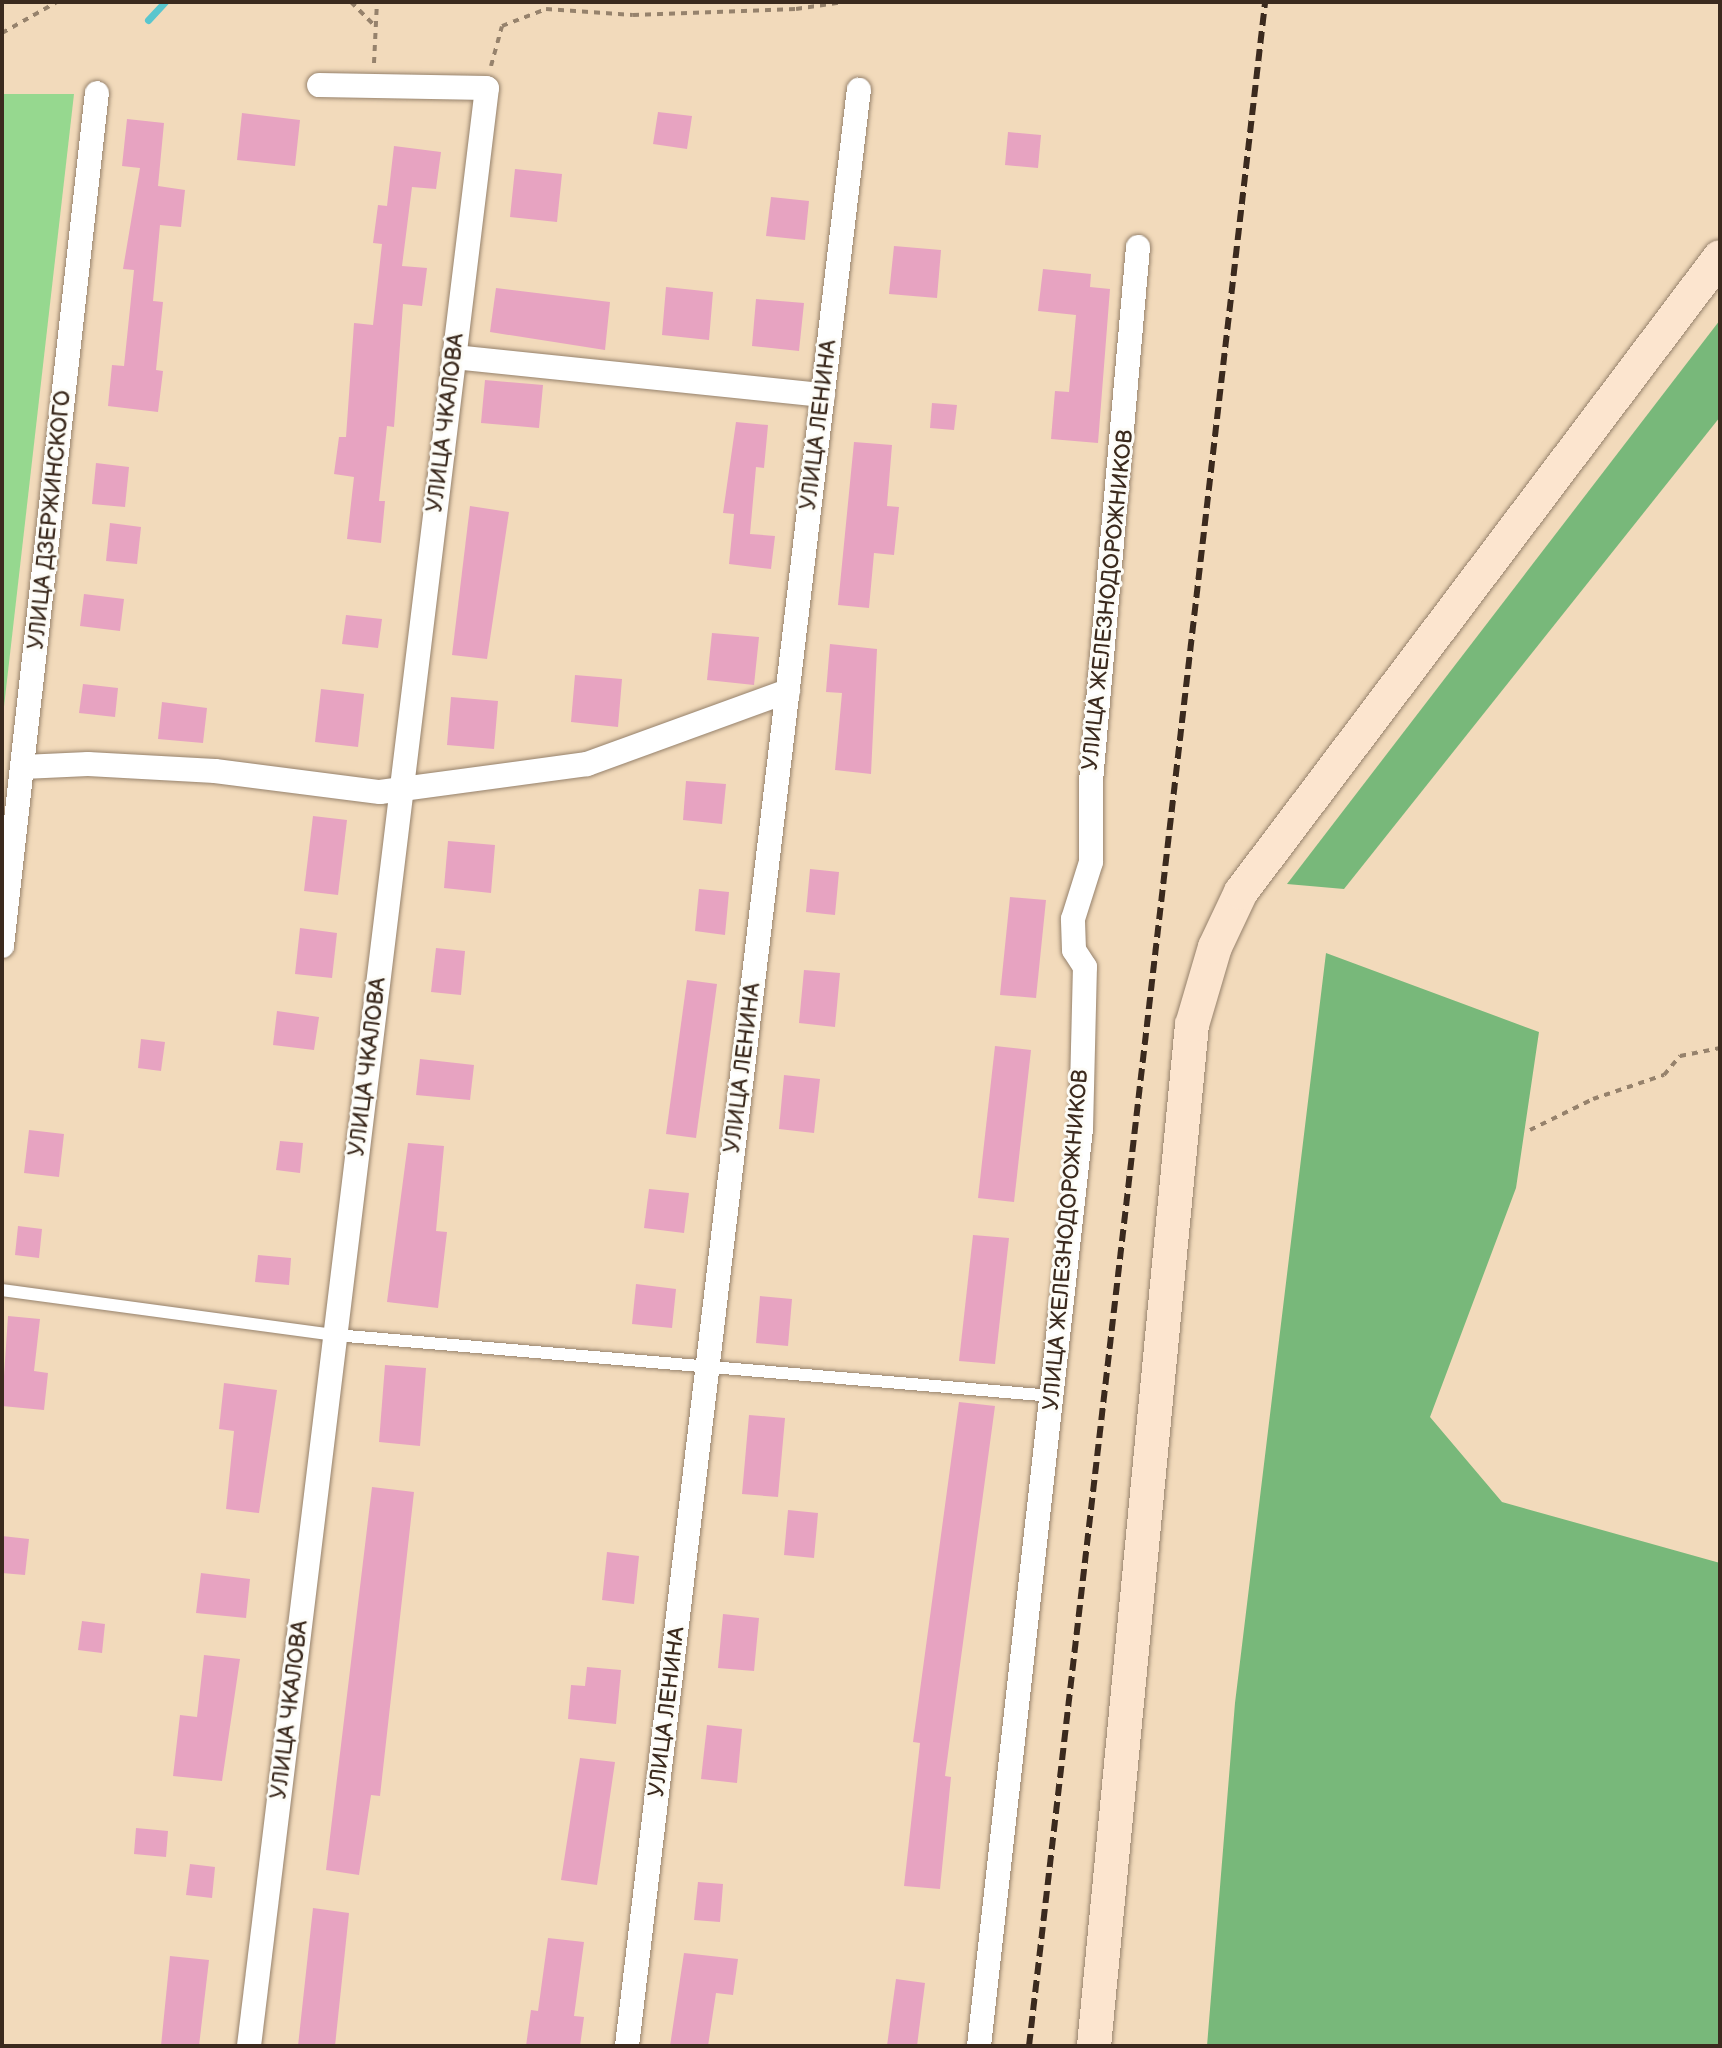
<!DOCTYPE html>
<html>
<head>
<meta charset="utf-8">
<style>
	body { margin:0 }
	#map { position:relative; width:1722px; height:2048px; overflow:hidden; background:#f2dabb; font-family:"Balsamiq Sans",sans-serif }
	div>[style] { position:absolute }
	[style*='--x'] { left:calc(var(--x)*1px); top:calc(var(--y)*1px); width:calc(var(--w)*1px); rotate:calc(var(--a)*1deg) }
	.green>* { inset:0; background:#96d88f }
	.forest>* { inset:0; background:#78b87a }
	.stream>* { height:7px; margin:-3.5px; padding:0 3.5px; transform-origin:3.5px; border-radius:3.5px; background:#59c6ce }
	.building>* { inset:0; background:#e7a3c1 }
	.path>* { height:4px; margin-top:-2px; transform-origin:0; background:repeating-linear-gradient(90deg,#96826c 0 6px,transparent 0 12px) }
	.roads { filter:drop-shadow(0 0 2px #96826c) drop-shadow(0 0 2px #96826c) }
	.service>* { height:12px; margin:-6px; padding:0 6px; transform-origin:6px; border-radius:6px; background:#fff }
	.minor>* { height:24px; margin:-12px; padding:0 12px; transform-origin:12px; border-radius:12px; background:#fff }
	.secondary>* { height:34px; margin:-17px; padding:0 17px; transform-origin:17px; border-radius:17px; background:#fce5cf }
	.rail>* { height:6px; margin-top:-3px; transform-origin:0; background:repeating-linear-gradient(90deg,#3b2a1e 0 12px,transparent 0 18px) }
	span { translate:-50% -50%; white-space:nowrap; text-align:center; line-height:1.15; -webkit-text-stroke:6px #fdfcf7; paint-order:stroke }
	.street-label { font-size:22px; color:#3b2a1e }
	.frame { position:absolute; inset:0; border:4px solid #3b2a1e; pointer-events:none }
</style>
</head>
<body>
<div id="map">
	<div class="green">
		<i style="clip-path:polygon(2px 94px,74px 94px,2px 724px)"></i>
	</div>
	<div class="forest">
		<i style="clip-path:polygon(1720px 320px,1720px 417px,1344px 889px,1287px 884px)"></i>
		<i style="clip-path:polygon(1326px 953px,1539px 1032px,1516px 1188px,1430px 1417px,1502px 1502px,1720px 1563px,1720px 2046px,1207px 2046px,1235px 1703px)"></i>
	</div>
	<div class="stream">
		<i style="--x:148;--y:20;--w:25;--a:-47"></i>
	</div>
	<div class="building">
		<i style="clip-path:polygon(658px 112px,692px 116px,687px 149px,653px 144px)"></i>
		<i style="clip-path:polygon(242px 113px,300px 120px,295px 166px,237px 160px)"></i>
		<i style="clip-path:polygon(127px 119px,164px 123px,158px 186px,185px 190px,181px 227px,160px 225px,153px 301px,163px 302px,156px 370px,163px 371px,158px 412px,108px 406px,112px 365px,124px 366px,134px 270px,123px 269px,140px 168px,122px 166px)"></i>
		<i style="clip-path:polygon(1008px 132px,1041px 135px,1038px 168px,1005px 165px)"></i>
		<i style="clip-path:polygon(394px 146px,441px 152px,436px 189px,412px 187px,402px 266px,427px 268px,422px 306px,403px 304px,394px 427px,387px 426px,379px 501px,385px 501px,381px 543px,347px 539px,354px 477px,334px 474px,339px 437px,346px 437px,354px 323px,373px 325px,382px 244px,373px 243px,378px 205px,387px 206px)"></i>
		<i style="clip-path:polygon(515px 169px,562px 174px,557px 222px,510px 217px)"></i>
		<i style="clip-path:polygon(771px 197px,809px 201px,805px 240px,766px 236px)"></i>
		<i style="clip-path:polygon(894px 246px,941px 250px,937px 298px,889px 294px)"></i>
		<i style="clip-path:polygon(1043px 269px,1091px 274px,1090px 287px,1110px 289px,1098px 443px,1051px 439px,1055px 391px,1069px 392px,1076px 315px,1038px 311px)"></i>
		<i style="clip-path:polygon(666px 287px,713px 292px,709px 340px,662px 335px)"></i>
		<i style="clip-path:polygon(496px 288px,610px 302px,605px 350px,490px 332px)"></i>
		<i style="clip-path:polygon(756px 299px,804px 303px,799px 351px,752px 346px)"></i>
		<i style="clip-path:polygon(485px 380px,543px 385px,539px 428px,481px 423px)"></i>
		<i style="clip-path:polygon(932px 403px,957px 405px,954px 430px,930px 428px)"></i>
		<i style="clip-path:polygon(736px 422px,768px 425px,764px 468px,756px 467px,750px 534px,775px 536px,771px 569px,729px 564px,734px 514px,723px 513px)"></i>
		<i style="clip-path:polygon(854px 442px,892px 445px,887px 506px,899px 507px,894px 555px,874px 553px,869px 608px,838px 605px)"></i>
		<i style="clip-path:polygon(96px 463px,129px 467px,125px 507px,92px 504px)"></i>
		<i style="clip-path:polygon(470px 506px,509px 512px,487px 659px,452px 655px)"></i>
		<i style="clip-path:polygon(110px 523px,141px 527px,137px 564px,106px 561px)"></i>
		<i style="clip-path:polygon(84px 594px,124px 599px,120px 631px,80px 626px)"></i>
		<i style="clip-path:polygon(346px 615px,382px 619px,378px 648px,342px 644px)"></i>
		<i style="clip-path:polygon(712px 633px,759px 637px,754px 685px,707px 680px)"></i>
		<i style="clip-path:polygon(830px 644px,877px 649px,871px 774px,835px 770px,842px 693px,826px 692px)"></i>
		<i style="clip-path:polygon(575px 675px,622px 679px,618px 727px,571px 722px)"></i>
		<i style="clip-path:polygon(83px 684px,118px 688px,115px 717px,79px 713px)"></i>
		<i style="clip-path:polygon(321px 689px,364px 694px,358px 747px,315px 742px)"></i>
		<i style="clip-path:polygon(451px 697px,498px 701px,494px 749px,447px 745px)"></i>
		<i style="clip-path:polygon(162px 702px,207px 708px,203px 743px,158px 739px)"></i>
		<i style="clip-path:polygon(686px 781px,726px 784px,722px 824px,683px 820px)"></i>
		<i style="clip-path:polygon(313px 816px,347px 820px,338px 895px,304px 891px)"></i>
		<i style="clip-path:polygon(448px 841px,495px 845px,491px 893px,444px 888px)"></i>
		<i style="clip-path:polygon(810px 869px,839px 872px,835px 915px,806px 912px)"></i>
		<i style="clip-path:polygon(699px 889px,729px 892px,725px 935px,695px 931px)"></i>
		<i style="clip-path:polygon(1010px 897px,1046px 900px,1036px 998px,1000px 995px)"></i>
		<i style="clip-path:polygon(300px 928px,337px 933px,332px 978px,295px 974px)"></i>
		<i style="clip-path:polygon(436px 948px,465px 951px,461px 995px,431px 992px)"></i>
		<i style="clip-path:polygon(804px 970px,840px 973px,835px 1027px,799px 1023px)"></i>
		<i style="clip-path:polygon(687px 980px,717px 984px,696px 1138px,666px 1134px)"></i>
		<i style="clip-path:polygon(277px 1011px,319px 1017px,314px 1050px,273px 1045px)"></i>
		<i style="clip-path:polygon(141px 1039px,165px 1042px,161px 1071px,138px 1068px)"></i>
		<i style="clip-path:polygon(995px 1046px,1031px 1050px,1014px 1202px,978px 1198px)"></i>
		<i style="clip-path:polygon(420px 1059px,474px 1065px,470px 1100px,416px 1095px)"></i>
		<i style="clip-path:polygon(784px 1075px,820px 1079px,814px 1133px,779px 1129px)"></i>
		<i style="clip-path:polygon(29px 1130px,64px 1134px,59px 1177px,24px 1173px)"></i>
		<i style="clip-path:polygon(280px 1141px,303px 1143px,300px 1173px,276px 1170px)"></i>
		<i style="clip-path:polygon(408px 1143px,444px 1146px,436px 1231px,447px 1232px,438px 1308px,387px 1302px)"></i>
		<i style="clip-path:polygon(649px 1189px,689px 1193px,684px 1233px,644px 1228px)"></i>
		<i style="clip-path:polygon(18px 1226px,42px 1229px,39px 1258px,15px 1255px)"></i>
		<i style="clip-path:polygon(973px 1235px,1009px 1238px,995px 1364px,959px 1361px)"></i>
		<i style="clip-path:polygon(258px 1255px,291px 1258px,289px 1285px,255px 1282px)"></i>
		<i style="clip-path:polygon(636px 1284px,676px 1289px,672px 1328px,632px 1324px)"></i>
		<i style="clip-path:polygon(760px 1296px,792px 1299px,788px 1346px,756px 1343px)"></i>
		<i style="clip-path:polygon(8px 1316px,40px 1319px,34px 1371px,48px 1373px,44px 1410px,2px 1406px)"></i>
		<i style="clip-path:polygon(385px 1365px,426px 1368px,420px 1446px,379px 1442px)"></i>
		<i style="clip-path:polygon(224px 1383px,277px 1390px,259px 1513px,226px 1509px,234px 1431px,219px 1429px)"></i>
		<i style="clip-path:polygon(959px 1402px,995px 1406px,945px 1776px,951px 1777px,940px 1889px,904px 1886px,920px 1743px,913px 1742px)"></i>
		<i style="clip-path:polygon(749px 1415px,785px 1418px,778px 1497px,742px 1494px)"></i>
		<i style="clip-path:polygon(372px 1487px,414px 1492px,380px 1796px,371px 1795px,359px 1875px,326px 1870px)"></i>
		<i style="clip-path:polygon(788px 1510px,818px 1513px,814px 1558px,784px 1555px)"></i>
		<i style="clip-path:polygon(2px 1536px,29px 1539px,25px 1575px,2px 1573px)"></i>
		<i style="clip-path:polygon(607px 1552px,639px 1556px,634px 1604px,602px 1600px)"></i>
		<i style="clip-path:polygon(201px 1573px,250px 1579px,246px 1618px,196px 1613px)"></i>
		<i style="clip-path:polygon(723px 1614px,759px 1618px,754px 1671px,718px 1668px)"></i>
		<i style="clip-path:polygon(82px 1621px,105px 1624px,102px 1653px,78px 1650px)"></i>
		<i style="clip-path:polygon(204px 1655px,240px 1659px,222px 1781px,173px 1776px,180px 1715px,197px 1717px)"></i>
		<i style="clip-path:polygon(587px 1667px,621px 1670px,616px 1724px,568px 1719px,571px 1685px,585px 1686px)"></i>
		<i style="clip-path:polygon(707px 1725px,742px 1729px,737px 1783px,701px 1779px)"></i>
		<i style="clip-path:polygon(580px 1758px,615px 1762px,597px 1885px,561px 1880px)"></i>
		<i style="clip-path:polygon(136px 1828px,168px 1831px,166px 1857px,134px 1854px)"></i>
		<i style="clip-path:polygon(190px 1864px,215px 1867px,212px 1898px,186px 1895px)"></i>
		<i style="clip-path:polygon(698px 1882px,723px 1884px,720px 1922px,694px 1920px)"></i>
		<i style="clip-path:polygon(313px 1908px,349px 1913px,335px 2046px,298px 2046px)"></i>
		<i style="clip-path:polygon(548px 1938px,584px 1942px,574px 2016px,584px 2017px,580px 2046px,526px 2046px,531px 2010px,538px 2011px)"></i>
		<i style="clip-path:polygon(684px 1953px,738px 1959px,733px 1995px,716px 1993px,708px 2046px,670px 2046px)"></i>
		<i style="clip-path:polygon(170px 1956px,209px 1960px,199px 2046px,161px 2046px)"></i>
		<i style="clip-path:polygon(896px 1979px,925px 1983px,917px 2046px,887px 2046px)"></i>
	</div>
	<div class="path">
		<i style="--x:351;--y:2;--w:35;--a:45"></i>
		<i style="--x:2;--y:33;--w:63;--a:-29.4"></i>
		<i style="--x:374;--y:63;--w:61;--a:-87.2"></i>
		<i style="--x:491;--y:66;--w:41;--a:-74.6"></i>
		<i style="--x:502;--y:26;--w:47;--a:-21.1"></i>
		<i style="--x:546;--y:9;--w:87;--a:3.9"></i>
		<i style="--x:633;--y:15;--w:163;--a:-2.1"></i>
		<i style="--x:796;--y:9;--w:48;--a:-8.5"></i>
		<i style="--x:1530;--y:1130;--w:70;--a:-26.2"></i>
		<i style="--x:1593;--y:1099;--w:75;--a:-18.7"></i>
		<i style="--x:1664;--y:1075;--w:25;--a:-50"></i>
		<i style="--x:1680;--y:1056;--w:41;--a:-11.3"></i>
	</div>
	<div class="roads">
		<div class="service">
			<i style="--x:2;--y:1290;--w:336;--a:7.7"></i>
			<i style="--x:335;--y:1335;--w:721;--a:4.86"></i>
		</div>
		<div class="minor">
			<i style="--x:454;--y:357;--w:371;--a:5.9"></i>
			<i style="--x:23;--y:767;--w:65;--a:-2.6"></i>
			<i style="--x:88;--y:764;--w:127;--a:3.2"></i>
			<i style="--x:215;--y:771;--w:166;--a:7.3"></i>
			<i style="--x:380;--y:792;--w:209;--a:-7.7"></i>
			<i style="--x:587;--y:764;--w:214;--a:-20"></i>
			<i style="--x:2;--y:946;--w:858;--a:-83.65"></i>
			<i style="--x:249;--y:2046;--w:1972;--a:-83.07"></i>
			<i style="--x:487;--y:88;--w:168;--a:-179"></i>
			<i style="--x:627;--y:2046;--w:1970;--a:-83.24"></i>
			<i style="--x:979;--y:2046;--w:923;--a:-83.65"></i>
			<i style="--x:1081;--y:1129;--w:162;--a:-88.6"></i>
			<i style="--x:1085;--y:967;--w:20;--a:-123"></i>
			<i style="--x:1074;--y:950;--w:31;--a:-92"></i>
			<i style="--x:1073;--y:919;--w:60;--a:-72.5"></i>
			<i style="--x:1091;--y:862;--w:81;--a:-90"></i>
			<i style="--x:1091;--y:781;--w:536;--a:-84.97"></i>
		</div>
		<div class="secondary">
			<i style="--x:1094;--y:2046;--w:1026;--a:-84.52"></i>
			<i style="--x:1192;--y:1025;--w:81;--a:-73.6"></i>
			<i style="--x:1215;--y:947;--w:61;--a:-64.7"></i>
			<i style="--x:1241;--y:892;--w:795;--a:-52.97"></i>
		</div>
	</div>
	<div class="rail">
		<i style="--x:1029;--y:2046;--w:2058;--a:-83.41"></i>
	</div>
	<div class="street-label">
		<span style="left:446px;top:423px;rotate:-83deg">УЛИЦА ЧКАЛОВА</span>
		<span style="left:819px;top:425px;rotate:-83deg">УЛИЦА ЛЕНИНА</span>
		<span style="left:50px;top:520px;rotate:-84deg">УЛИЦА ДЗЕРЖИНСКОГО</span>
		<span style="left:1108px;top:600px;rotate:-84deg">УЛИЦА ЖЕЛЕЗНОДОРОЖНИКОВ</span>
		<span style="left:368px;top:1067px;rotate:-83deg">УЛИЦА ЧКАЛОВА</span>
		<span style="left:743px;top:1068px;rotate:-83deg">УЛИЦА ЛЕНИНА</span>
		<span style="left:1066px;top:1240px;rotate:-85deg">УЛИЦА ЖЕЛЕЗНОДОРОЖНИКОВ</span>
		<span style="left:290px;top:1710px;rotate:-83deg">УЛИЦА ЧКАЛОВА</span>
		<span style="left:667px;top:1712px;rotate:-83deg">УЛИЦА ЛЕНИНА</span>
	</div>
	<div class="frame"></div>
</div>
</body>
</html>
